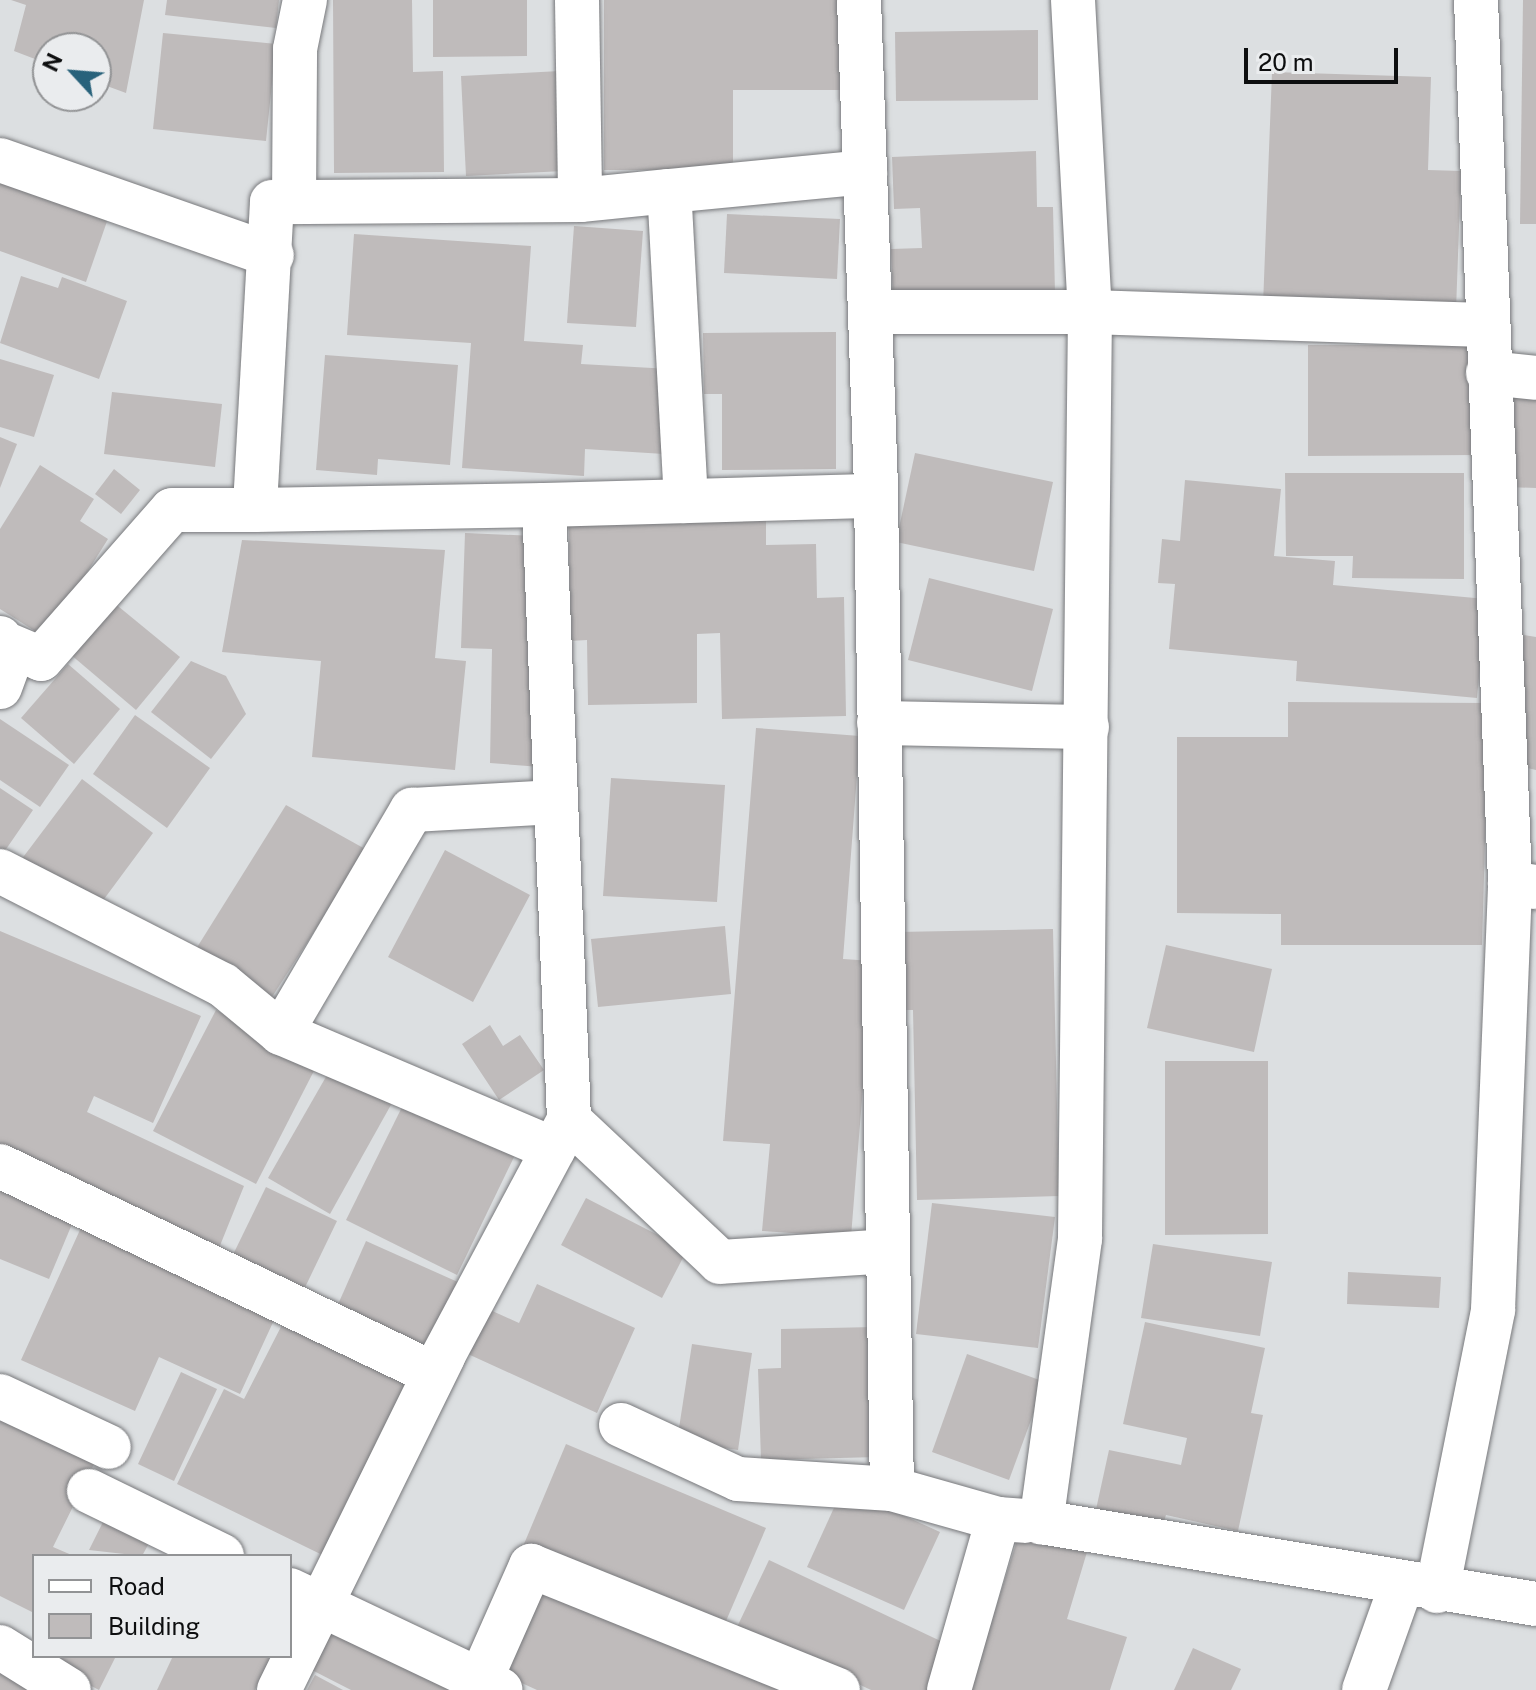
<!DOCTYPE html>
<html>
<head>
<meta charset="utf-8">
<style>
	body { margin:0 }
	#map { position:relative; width:1536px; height:1690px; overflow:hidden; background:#dcdfe1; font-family:"Public Sans",sans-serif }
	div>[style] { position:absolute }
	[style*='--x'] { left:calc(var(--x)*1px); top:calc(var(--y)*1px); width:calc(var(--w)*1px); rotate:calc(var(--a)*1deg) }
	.building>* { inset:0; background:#bfbbbb }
	.roads { filter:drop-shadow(0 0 2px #78797c) drop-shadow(0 0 2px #78797c) }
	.minor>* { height:44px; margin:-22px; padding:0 22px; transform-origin:22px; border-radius:22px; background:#fff }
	span { translate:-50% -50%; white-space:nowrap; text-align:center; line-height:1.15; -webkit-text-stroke:7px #eaecee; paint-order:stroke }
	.legend { position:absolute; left:32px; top:1554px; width:260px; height:104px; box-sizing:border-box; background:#eaecee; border:2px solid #929395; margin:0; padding:10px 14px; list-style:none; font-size:24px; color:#0d0e0f }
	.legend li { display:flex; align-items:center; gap:16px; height:40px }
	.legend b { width:40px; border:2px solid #929395 }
	.north { position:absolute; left:32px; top:32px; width:80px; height:80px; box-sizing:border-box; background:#eaecee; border:2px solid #929395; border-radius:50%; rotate:296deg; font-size:22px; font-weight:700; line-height:32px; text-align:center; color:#0d0e0f }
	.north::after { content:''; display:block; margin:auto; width:28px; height:36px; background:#28627b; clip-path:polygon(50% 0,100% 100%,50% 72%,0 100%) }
	.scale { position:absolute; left:1244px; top:48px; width:154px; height:36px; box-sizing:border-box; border:4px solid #0d0e0f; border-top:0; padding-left:10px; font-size:24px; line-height:28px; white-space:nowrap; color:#0d0e0f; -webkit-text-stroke:6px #eaecee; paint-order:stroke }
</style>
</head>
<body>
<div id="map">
	<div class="building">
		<i style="clip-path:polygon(11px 0,144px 0,126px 93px,96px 82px,96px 48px,48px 48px,48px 64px,14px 51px,26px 5px)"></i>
		<i style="clip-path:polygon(167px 0,279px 0,276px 28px,165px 15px)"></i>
		<i style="clip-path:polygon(333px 0,412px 0,413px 72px,443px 71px,444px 172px,334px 173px)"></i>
		<i style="clip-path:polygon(433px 0,527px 0,527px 56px,433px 57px)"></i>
		<i style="clip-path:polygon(604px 0,841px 0,841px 90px,733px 90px,733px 170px,604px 170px)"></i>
		<i style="clip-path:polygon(1523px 0,1536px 0,1536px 224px,1520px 224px)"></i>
		<i style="clip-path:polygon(1038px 30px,1038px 100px,896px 101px,895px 32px)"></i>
		<i style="clip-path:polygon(163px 33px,276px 44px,266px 141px,153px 129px)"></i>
		<i style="clip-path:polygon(560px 71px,564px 171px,466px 176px,461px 76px)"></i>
		<i style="clip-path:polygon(1272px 72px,1431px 77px,1428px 170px,1461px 171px,1456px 311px,1263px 305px)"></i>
		<i style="clip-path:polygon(1036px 151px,1037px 207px,1053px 207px,1055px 293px,893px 300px,891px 249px,922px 248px,920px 208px,894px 209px,892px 157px)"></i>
		<i style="clip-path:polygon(0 165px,113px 204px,86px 282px,0 251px)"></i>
		<i style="clip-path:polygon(727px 214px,840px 219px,837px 279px,724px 273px)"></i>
		<i style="clip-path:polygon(574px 226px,643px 231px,636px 327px,567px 323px)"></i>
		<i style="clip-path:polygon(354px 234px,531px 246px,524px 341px,583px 345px,581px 364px,670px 369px,664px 454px,585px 449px,584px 476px,462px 468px,471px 343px,347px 335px)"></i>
		<i style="clip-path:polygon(21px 276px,58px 288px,62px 277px,127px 301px,99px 379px,0 343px)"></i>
		<i style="clip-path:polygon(836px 332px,836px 469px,722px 470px,722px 394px,704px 394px,703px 333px)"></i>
		<i style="clip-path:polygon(1308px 345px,1475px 345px,1475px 455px,1308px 456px)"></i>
		<i style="clip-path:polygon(325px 355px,458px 365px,450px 465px,378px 459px,377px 475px,316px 470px)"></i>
		<i style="clip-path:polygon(0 359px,54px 375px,34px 437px,0 427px)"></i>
		<i style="clip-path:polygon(112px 392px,222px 404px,215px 467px,104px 454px)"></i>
		<i style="clip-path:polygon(1514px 396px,1536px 397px,1536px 488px,1509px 487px)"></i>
		<i style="clip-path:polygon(0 437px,17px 444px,0 488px)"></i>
		<i style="clip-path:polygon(915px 453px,1053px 482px,1034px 571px,896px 542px)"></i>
		<i style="clip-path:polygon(40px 465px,94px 499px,80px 521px,108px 539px,46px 638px,0 609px,0 529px)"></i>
		<i style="clip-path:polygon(114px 469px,140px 490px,121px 514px,95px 494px)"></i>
		<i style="clip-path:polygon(1285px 473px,1464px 473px,1464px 579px,1352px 578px,1353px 556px,1286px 556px)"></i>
		<i style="clip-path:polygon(1185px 480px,1281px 489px,1274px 556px,1335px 561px,1333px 585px,1486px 599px,1477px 698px,1296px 681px,1297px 661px,1169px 649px,1175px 584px,1158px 583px,1162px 539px,1180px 541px)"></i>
		<i style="clip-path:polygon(766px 519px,766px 545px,816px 544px,817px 598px,844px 597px,846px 716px,722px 719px,720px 633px,697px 634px,697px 703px,588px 705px,587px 640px,570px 641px,569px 523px)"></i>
		<i style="clip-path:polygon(465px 533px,535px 536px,541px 767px,490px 763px,492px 649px,461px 648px)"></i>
		<i style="clip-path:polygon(242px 540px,445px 550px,435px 658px,466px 661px,455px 770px,312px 757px,321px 661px,222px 652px)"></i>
		<i style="clip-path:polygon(929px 578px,1053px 609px,1032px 691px,908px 660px)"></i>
		<i style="clip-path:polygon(113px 602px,180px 657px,136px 710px,70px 654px)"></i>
		<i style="clip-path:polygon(1517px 634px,1536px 637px,1536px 770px,1523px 767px)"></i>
		<i style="clip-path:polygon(191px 661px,226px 676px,246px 714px,211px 759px,151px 712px)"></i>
		<i style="clip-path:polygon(68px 664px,120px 709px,74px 764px,21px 718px)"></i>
		<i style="clip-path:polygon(1288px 702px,1489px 703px,1482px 945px,1281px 945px,1281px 914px,1177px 913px,1177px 737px,1288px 737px)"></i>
		<i style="clip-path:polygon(135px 715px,210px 768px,167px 828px,93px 774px)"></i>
		<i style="clip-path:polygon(0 719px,69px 765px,40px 807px,0 780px)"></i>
		<i style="clip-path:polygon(756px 728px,860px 736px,843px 959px,873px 961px,851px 1237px,762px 1231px,770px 1144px,723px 1141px)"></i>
		<i style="clip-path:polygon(611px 778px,725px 785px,717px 902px,603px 896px)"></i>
		<i style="clip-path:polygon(82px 779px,153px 833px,93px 914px,21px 860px)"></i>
		<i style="clip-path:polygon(0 788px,33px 810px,0 858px)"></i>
		<i style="clip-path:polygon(286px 805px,367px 850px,270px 1000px,191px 957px)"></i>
		<i style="clip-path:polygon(445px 850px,530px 895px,473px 1002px,388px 957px)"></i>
		<i style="clip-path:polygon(725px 926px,731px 994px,598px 1007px,591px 939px)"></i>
		<i style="clip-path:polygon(1053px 929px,1059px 1196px,917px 1200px,913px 1010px,899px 1010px,897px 932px)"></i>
		<i style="clip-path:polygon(0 931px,201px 1016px,153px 1123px,94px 1096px,87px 1112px,244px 1186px,217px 1253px,0 1155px)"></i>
		<i style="clip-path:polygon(1166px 945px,1272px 969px,1254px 1052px,1147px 1028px)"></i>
		<i style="clip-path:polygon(216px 1010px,318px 1063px,256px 1184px,153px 1131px)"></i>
		<i style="clip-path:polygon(490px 1025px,503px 1046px,520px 1035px,544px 1070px,499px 1100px,462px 1044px)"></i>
		<i style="clip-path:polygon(1165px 1061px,1268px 1061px,1268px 1234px,1165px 1235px)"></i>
		<i style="clip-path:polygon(331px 1068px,392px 1103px,330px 1214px,268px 1178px)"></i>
		<i style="clip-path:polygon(405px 1101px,515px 1155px,457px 1275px,346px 1220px)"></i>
		<i style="clip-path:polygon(0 1172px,80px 1205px,49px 1279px,0 1259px)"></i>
		<i style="clip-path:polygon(266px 1187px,337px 1221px,297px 1304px,226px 1269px)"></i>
		<i style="clip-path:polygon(586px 1198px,687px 1250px,662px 1298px,561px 1245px)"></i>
		<i style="clip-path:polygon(932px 1203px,1055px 1217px,1038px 1348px,916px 1334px)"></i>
		<i style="clip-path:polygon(84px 1221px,281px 1305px,240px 1394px,159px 1357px,135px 1411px,21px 1360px)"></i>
		<i style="clip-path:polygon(366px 1241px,460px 1283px,425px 1360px,332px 1318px)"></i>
		<i style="clip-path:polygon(1153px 1244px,1272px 1262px,1260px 1336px,1141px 1318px)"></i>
		<i style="clip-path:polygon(1348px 1272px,1441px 1277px,1439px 1308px,1347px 1304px)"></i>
		<i style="clip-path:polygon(537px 1284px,635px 1328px,597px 1413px,457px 1349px,477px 1304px,519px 1323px)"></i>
		<i style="clip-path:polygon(287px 1315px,414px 1379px,349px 1568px,177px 1484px,224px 1389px,244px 1399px)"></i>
		<i style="clip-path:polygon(1145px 1322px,1265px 1348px,1251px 1413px,1263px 1415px,1238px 1531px,1166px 1515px,1162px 1528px,1095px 1514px,1109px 1450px,1181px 1465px,1187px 1438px,1123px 1424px)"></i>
		<i style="clip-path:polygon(875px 1327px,878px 1457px,761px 1460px,758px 1369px,781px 1368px,781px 1329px)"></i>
		<i style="clip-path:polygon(692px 1344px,752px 1353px,738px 1450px,677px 1441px)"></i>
		<i style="clip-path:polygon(967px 1354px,1045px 1382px,1009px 1480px,932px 1452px)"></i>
		<i style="clip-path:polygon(181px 1372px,217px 1389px,174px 1481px,138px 1464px)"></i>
		<i style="clip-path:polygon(0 1412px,96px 1460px,53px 1547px,74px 1556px,34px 1556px,34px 1613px,0 1596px)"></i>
		<i style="clip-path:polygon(566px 1444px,766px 1528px,723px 1628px,524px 1544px)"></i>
		<i style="clip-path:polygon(843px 1488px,940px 1532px,904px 1610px,807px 1567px)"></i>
		<i style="clip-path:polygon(108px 1512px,153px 1536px,142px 1556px,89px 1550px)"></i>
		<i style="clip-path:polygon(1020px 1531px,1087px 1552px,1067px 1619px,1127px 1637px,1110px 1690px,970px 1690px)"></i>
		<i style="clip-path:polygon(769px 1560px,949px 1645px,928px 1690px,871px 1690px,737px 1627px)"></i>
		<i style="clip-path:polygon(533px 1578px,781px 1690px,537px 1690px,493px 1670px)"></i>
		<i style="clip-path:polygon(326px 1618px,456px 1690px,351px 1690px,302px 1665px)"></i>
		<i style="clip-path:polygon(1193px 1648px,1241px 1669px,1231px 1690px,1174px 1690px)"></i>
		<i style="clip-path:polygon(55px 1656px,116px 1656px,99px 1690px,51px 1665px)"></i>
		<i style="clip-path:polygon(173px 1656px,271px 1656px,255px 1690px,157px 1690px)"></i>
		<i style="clip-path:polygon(0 1664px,40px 1690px,0 1690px)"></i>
		<i style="clip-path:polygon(315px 1675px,343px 1690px,307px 1690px)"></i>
	</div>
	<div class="roads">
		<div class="minor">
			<i style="--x:577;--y:0;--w:200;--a:89.1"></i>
			<i style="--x:859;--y:0;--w:496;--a:88"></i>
			<i style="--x:1073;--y:0;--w:312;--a:86.9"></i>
			<i style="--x:1090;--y:312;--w:927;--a:90.62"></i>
			<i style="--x:1080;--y:1239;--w:286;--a:97.8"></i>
			<i style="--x:1041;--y:1522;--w:502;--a:9.41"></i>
			<i style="--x:1476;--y:0;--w:884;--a:87.79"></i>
			<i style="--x:1510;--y:883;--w:26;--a:9"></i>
			<i style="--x:0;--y:160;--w:288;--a:19.3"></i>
			<i style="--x:669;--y:191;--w:197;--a:-5.5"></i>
			<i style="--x:294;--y:201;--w:152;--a:-89.6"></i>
			<i style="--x:295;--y:49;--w:50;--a:-78.5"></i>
			<i style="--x:870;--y:312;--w:220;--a:0"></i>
			<i style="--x:1090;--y:312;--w:395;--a:1.9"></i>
			<i style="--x:1488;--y:373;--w:48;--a:5.9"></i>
			<i style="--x:686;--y:501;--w:310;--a:-93.1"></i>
			<i style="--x:669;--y:191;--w:89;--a:174.2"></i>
			<i style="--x:580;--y:200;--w:308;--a:179.6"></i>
			<i style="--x:272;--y:202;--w:308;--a:93.2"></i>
			<i style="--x:255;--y:510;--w:289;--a:-1"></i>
			<i style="--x:544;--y:505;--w:332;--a:-1.6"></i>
			<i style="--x:876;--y:496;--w:993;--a:89.08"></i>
			<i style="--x:892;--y:1489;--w:110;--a:15.8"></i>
			<i style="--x:544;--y:505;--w:616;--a:87.67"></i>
			<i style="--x:569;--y:1120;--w:207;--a:43.2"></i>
			<i style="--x:720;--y:1262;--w:168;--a:-3.7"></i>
			<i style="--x:0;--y:638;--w:22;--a:60"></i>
			<i style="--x:11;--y:657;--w:32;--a:110"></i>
			<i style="--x:6;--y:644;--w:38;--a:23"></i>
			<i style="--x:41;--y:659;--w:198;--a:-48.7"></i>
			<i style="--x:172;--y:510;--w:83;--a:0"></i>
			<i style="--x:879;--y:723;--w:208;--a:1.1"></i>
			<i style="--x:0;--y:871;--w:250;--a:27.1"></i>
			<i style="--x:223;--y:985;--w:75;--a:39.6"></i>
			<i style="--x:281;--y:1033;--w:296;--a:23.1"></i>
			<i style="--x:281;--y:1033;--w:259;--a:-59.6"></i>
			<i style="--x:412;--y:810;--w:144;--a:-3.2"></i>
			<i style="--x:0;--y:1166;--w:481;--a:25.6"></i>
			<i style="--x:0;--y:1396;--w:120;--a:25.1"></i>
			<i style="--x:621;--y:1425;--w:129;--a:24.8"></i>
			<i style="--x:738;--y:1479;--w:154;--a:3.7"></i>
			<i style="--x:89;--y:1491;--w:148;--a:26"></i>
			<i style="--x:290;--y:1590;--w:233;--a:25.4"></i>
			<i style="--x:1437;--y:1591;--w:287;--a:-78.7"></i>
			<i style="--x:1493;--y:1310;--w:427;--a:-87.7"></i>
			<i style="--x:0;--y:1647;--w:81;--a:31.9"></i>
			<i style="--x:279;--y:1690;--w:372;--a:-63.8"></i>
			<i style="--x:443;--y:1356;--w:268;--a:-61.9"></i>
			<i style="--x:476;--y:1690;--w:136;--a:-66.1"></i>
			<i style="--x:531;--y:1566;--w:331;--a:22"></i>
			<i style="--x:949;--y:1690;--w:178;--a:-74"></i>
			<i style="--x:998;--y:1519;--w:27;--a:4"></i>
			<i style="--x:1364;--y:1690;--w:110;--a:-70.4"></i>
		</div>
	</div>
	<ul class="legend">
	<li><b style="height:10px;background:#fff"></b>Road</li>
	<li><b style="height:22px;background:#bfbbbb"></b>Building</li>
	</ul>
	<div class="north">N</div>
	<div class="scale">20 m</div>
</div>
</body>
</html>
